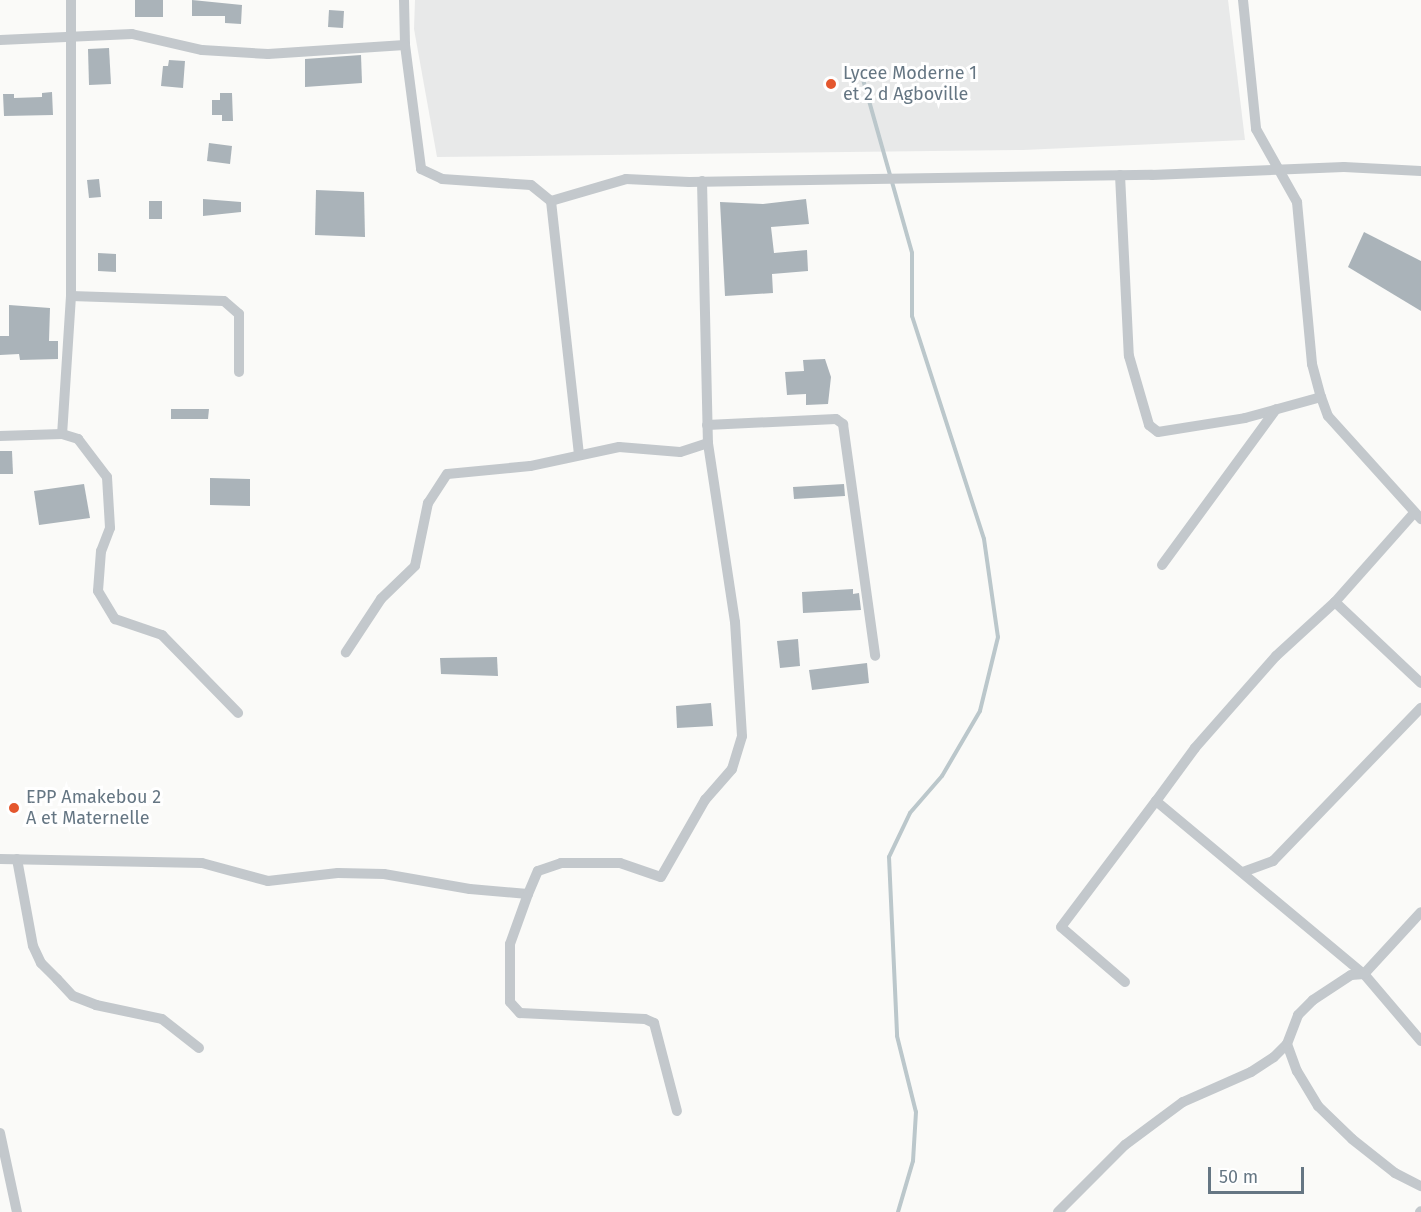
<!DOCTYPE html>
<html>
<head>
<meta charset="utf-8">
<style>
	body { margin:0 }
	#map { position:relative; width:1421px; height:1212px; overflow:hidden; background:#fafaf8; font-family:"Fira Sans",sans-serif }
	div>[style] { position:absolute }
	[style*='--x'] { left:calc(var(--x)*1px); top:calc(var(--y)*1px); width:calc(var(--w)*1px); rotate:calc(var(--a)*1deg) }
	.built>* { inset:0; background:#e8e9e9 }
	.stream>* { height:4px; margin:-2px; padding:0 2px; transform-origin:2px; border-radius:2px; background:#bbc7cb }
	.building>* { inset:0; background:#aab3b9 }
	.street>* { height:10px; margin:-5px; padding:0 5px; transform-origin:5px; border-radius:5px; background:#c3c8cc }
	.dots>* { width:16px; height:16px; translate:-50% -50%; box-sizing:border-box; border:3px solid #fff; border-radius:50% }
	span { translate:-50% -50%; white-space:nowrap; text-align:center; line-height:1.15; -webkit-text-stroke:6px #fff; paint-order:stroke }
	.poi-label { font-size:18px; color:#657683 }
	.left { translate:0 -50%; text-align:left }
	.scale { position:absolute; left:1208px; top:1167px; width:96px; height:27px; box-sizing:border-box; border:3px solid #657683; border-top:0; padding-left:8px; font-size:18px; line-height:21px; white-space:nowrap; color:#657683; -webkit-text-stroke:4px #fff; paint-order:stroke }
</style>
</head>
<body>
<div id="map">
	<div class="built">
		<i style="clip-path:polygon(415px 0,1228px 0,1245px 140px,1023px 150px,437px 157px,414px 29px)"></i>
	</div>
	<div class="stream">
		<i style="--x:862;--y:76;--w:184;--a:74.2"></i>
		<i style="--x:912;--y:253;--w:63;--a:90"></i>
		<i style="--x:912;--y:316;--w:234;--a:72.1"></i>
		<i style="--x:984;--y:539;--w:99;--a:81.9"></i>
		<i style="--x:998;--y:637;--w:76;--a:103.7"></i>
		<i style="--x:980;--y:711;--w:75;--a:120.3"></i>
		<i style="--x:942;--y:776;--w:49;--a:130.9"></i>
		<i style="--x:910;--y:813;--w:49;--a:115.5"></i>
		<i style="--x:889;--y:857;--w:179;--a:87.4"></i>
		<i style="--x:897;--y:1036;--w:78;--a:76"></i>
		<i style="--x:916;--y:1112;--w:49;--a:93.5"></i>
		<i style="--x:913;--y:1161;--w:53;--a:106.4"></i>
	</div>
	<div class="building">
		<i style="clip-path:polygon(135px 0,163px 0,163px 17px,135px 17px)"></i>
		<i style="clip-path:polygon(192px 0,242px 5px,241px 24px,225px 23px,225px 16px,192px 16px)"></i>
		<i style="clip-path:polygon(329px 10px,344px 11px,343px 28px,328px 27px)"></i>
		<i style="clip-path:polygon(109px 48px,111px 84px,89px 85px,88px 49px)"></i>
		<i style="clip-path:polygon(361px 55px,362px 83px,305px 87px,305px 59px)"></i>
		<i style="clip-path:polygon(169px 60px,185px 61px,183px 88px,161px 86px,163px 66px,168px 66px)"></i>
		<i style="clip-path:polygon(52px 92px,53px 115px,4px 116px,3px 94px,14px 94px,14px 98px,42px 97px,42px 93px)"></i>
		<i style="clip-path:polygon(220px 93px,232px 93px,233px 121px,222px 121px,222px 115px,212px 115px,212px 100px,220px 100px)"></i>
		<i style="clip-path:polygon(209px 143px,232px 146px,230px 164px,207px 161px)"></i>
		<i style="clip-path:polygon(99px 179px,101px 197px,89px 198px,87px 180px)"></i>
		<i style="clip-path:polygon(316px 190px,364px 192px,365px 237px,315px 235px)"></i>
		<i style="clip-path:polygon(203px 199px,241px 202px,241px 212px,203px 216px)"></i>
		<i style="clip-path:polygon(806px 199px,809px 224px,771px 227px,774px 253px,807px 250px,808px 271px,772px 274px,773px 293px,725px 296px,720px 202px,763px 204px)"></i>
		<i style="clip-path:polygon(149px 201px,162px 201px,162px 219px,149px 219px)"></i>
		<i style="clip-path:polygon(1364px 232px,1421px 261px,1421px 311px,1348px 267px)"></i>
		<i style="clip-path:polygon(98px 253px,116px 254px,116px 272px,98px 271px)"></i>
		<i style="clip-path:polygon(9px 305px,50px 308px,49px 341px,58px 341px,58px 359px,20px 360px,19px 354px,0 355px,0 336px,9px 336px)"></i>
		<i style="clip-path:polygon(825px 359px,831px 377px,828px 404px,806px 405px,806px 394px,787px 395px,785px 372px,804px 371px,803px 360px)"></i>
		<i style="clip-path:polygon(171px 409px,209px 409px,208px 419px,171px 419px)"></i>
		<i style="clip-path:polygon(0 451px,12px 451px,13px 474px,0 474px)"></i>
		<i style="clip-path:polygon(210px 478px,250px 479px,250px 506px,210px 505px)"></i>
		<i style="clip-path:polygon(84px 484px,90px 518px,39px 525px,34px 491px)"></i>
		<i style="clip-path:polygon(844px 484px,845px 496px,794px 499px,793px 487px)"></i>
		<i style="clip-path:polygon(853px 589px,853px 594px,859px 593px,861px 610px,803px 613px,802px 592px)"></i>
		<i style="clip-path:polygon(798px 639px,800px 666px,780px 668px,777px 641px)"></i>
		<i style="clip-path:polygon(497px 657px,498px 676px,441px 674px,440px 658px)"></i>
		<i style="clip-path:polygon(867px 663px,869px 683px,812px 690px,809px 670px)"></i>
		<i style="clip-path:polygon(711px 703px,713px 726px,677px 728px,676px 706px)"></i>
	</div>
	<div class="street">
		<i style="--x:71;--y:0;--w:296;--a:90"></i>
		<i style="--x:71;--y:296;--w:138;--a:93.7"></i>
		<i style="--x:62;--y:434;--w:17;--a:17"></i>
		<i style="--x:78;--y:439;--w:48;--a:52.7"></i>
		<i style="--x:107;--y:477;--w:51;--a:86.6"></i>
		<i style="--x:110;--y:528;--w:25;--a:111"></i>
		<i style="--x:101;--y:551;--w:40;--a:94.3"></i>
		<i style="--x:98;--y:591;--w:33;--a:59"></i>
		<i style="--x:115;--y:619;--w:50;--a:18.8"></i>
		<i style="--x:162;--y:635;--w:109;--a:45.7"></i>
		<i style="--x:404;--y:0;--w:45;--a:88.7"></i>
		<i style="--x:405;--y:45;--w:125;--a:82.6"></i>
		<i style="--x:421;--y:169;--w:23;--a:25"></i>
		<i style="--x:442;--y:179;--w:89;--a:3.9"></i>
		<i style="--x:531;--y:185;--w:26;--a:39"></i>
		<i style="--x:551;--y:201;--w:254;--a:83.7"></i>
		<i style="--x:1243;--y:0;--w:130;--a:84.2"></i>
		<i style="--x:1256;--y:129;--w:84;--a:60.7"></i>
		<i style="--x:1297;--y:202;--w:163;--a:84.7"></i>
		<i style="--x:1312;--y:364;--w:34;--a:75"></i>
		<i style="--x:1321;--y:397;--w:20;--a:70"></i>
		<i style="--x:1328;--y:416;--w:139;--a:47.9"></i>
		<i style="--x:0;--y:40;--w:132;--a:-2.6"></i>
		<i style="--x:132;--y:34;--w:72;--a:12.9"></i>
		<i style="--x:202;--y:50;--w:66;--a:3.5"></i>
		<i style="--x:268;--y:54;--w:137;--a:-3.8"></i>
		<i style="--x:1120;--y:175;--w:181;--a:87.2"></i>
		<i style="--x:1129;--y:356;--w:72;--a:73.8"></i>
		<i style="--x:1149;--y:425;--w:11;--a:38"></i>
		<i style="--x:1158;--y:432;--w:88;--a:-9.1"></i>
		<i style="--x:1245;--y:418;--w:79;--a:-15.4"></i>
		<i style="--x:702;--y:181;--w:262;--a:88.7"></i>
		<i style="--x:551;--y:201;--w:78;--a:-16.3"></i>
		<i style="--x:626;--y:179;--w:63;--a:2.7"></i>
		<i style="--x:689;--y:182;--w:463;--a:-0.9"></i>
		<i style="--x:1152;--y:175;--w:192;--a:-2.4"></i>
		<i style="--x:1344;--y:167;--w:77;--a:3"></i>
		<i style="--x:71;--y:296;--w:153;--a:1.9"></i>
		<i style="--x:224;--y:301;--w:20;--a:41"></i>
		<i style="--x:239;--y:314;--w:58;--a:90"></i>
		<i style="--x:707;--y:425;--w:129;--a:-2.7"></i>
		<i style="--x:836;--y:419;--w:9;--a:36"></i>
		<i style="--x:843;--y:424;--w:234;--a:82.1"></i>
		<i style="--x:0;--y:436;--w:62;--a:-1.8"></i>
		<i style="--x:1414;--y:513;--w:119;--a:131.6"></i>
		<i style="--x:1335;--y:602;--w:80;--a:137.5"></i>
		<i style="--x:1276;--y:656;--w:123;--a:131.4"></i>
		<i style="--x:1195;--y:748;--w:66;--a:126.3"></i>
		<i style="--x:1156;--y:801;--w:271;--a:39.8"></i>
		<i style="--x:1364;--y:974;--w:88;--a:49.6"></i>
		<i style="--x:1162;--y:565;--w:193;--a:-53.8"></i>
		<i style="--x:1335;--y:602;--w:118;--a:43.3"></i>
		<i style="--x:0;--y:859;--w:202;--a:1.1"></i>
		<i style="--x:202;--y:863;--w:68;--a:15.3"></i>
		<i style="--x:268;--y:881;--w:70;--a:-6.5"></i>
		<i style="--x:338;--y:873;--w:46;--a:1.2"></i>
		<i style="--x:384;--y:874;--w:87;--a:9.9"></i>
		<i style="--x:470;--y:889;--w:58;--a:4.9"></i>
		<i style="--x:528;--y:894;--w:25;--a:-67"></i>
		<i style="--x:538;--y:871;--w:24;--a:-19"></i>
		<i style="--x:561;--y:863;--w:59;--a:0"></i>
		<i style="--x:620;--y:863;--w:43;--a:18.9"></i>
		<i style="--x:661;--y:877;--w:89;--a:-60.3"></i>
		<i style="--x:705;--y:800;--w:41;--a:-48.9"></i>
		<i style="--x:732;--y:769;--w:34;--a:-73"></i>
		<i style="--x:742;--y:736;--w:114;--a:-93.5"></i>
		<i style="--x:735;--y:622;--w:181;--a:-98.6"></i>
		<i style="--x:708;--y:443;--w:29;--a:162"></i>
		<i style="--x:680;--y:452;--w:61;--a:-175.3"></i>
		<i style="--x:619;--y:447;--w:91;--a:167.9"></i>
		<i style="--x:530;--y:466;--w:83;--a:174.5"></i>
		<i style="--x:447;--y:474;--w:35;--a:123"></i>
		<i style="--x:428;--y:503;--w:64;--a:101.7"></i>
		<i style="--x:415;--y:566;--w:47;--a:135.9"></i>
		<i style="--x:381;--y:599;--w:64;--a:123.4"></i>
		<i style="--x:17;--y:859;--w:88;--a:79.6"></i>
		<i style="--x:33;--y:946;--w:19;--a:65"></i>
		<i style="--x:41;--y:963;--w:23;--a:45"></i>
		<i style="--x:57;--y:979;--w:23;--a:47"></i>
		<i style="--x:73;--y:996;--w:25;--a:21"></i>
		<i style="--x:96;--y:1005;--w:67;--a:12"></i>
		<i style="--x:162;--y:1019;--w:47;--a:38.1"></i>
		<i style="--x:1243;--y:872;--w:32;--a:-20"></i>
		<i style="--x:1273;--y:861;--w:213;--a:-46"></i>
		<i style="--x:528;--y:894;--w:53;--a:109.8"></i>
		<i style="--x:510;--y:944;--w:58;--a:90"></i>
		<i style="--x:510;--y:1002;--w:15;--a:48"></i>
		<i style="--x:520;--y:1013;--w:125;--a:2.7"></i>
		<i style="--x:645;--y:1019;--w:10;--a:24"></i>
		<i style="--x:654;--y:1023;--w:91;--a:75.4"></i>
		<i style="--x:1125;--y:982;--w:84;--a:-139.3"></i>
		<i style="--x:1061;--y:927;--w:158;--a:-53"></i>
		<i style="--x:1287;--y:1044;--w:29;--a:70"></i>
		<i style="--x:1297;--y:1071;--w:41;--a:59"></i>
		<i style="--x:1318;--y:1106;--w:47;--a:44.1"></i>
		<i style="--x:1352;--y:1139;--w:55;--a:38.3"></i>
		<i style="--x:1395;--y:1173;--w:29;--a:27"></i>
		<i style="--x:0;--y:1133;--w:81;--a:77.9"></i>
		<i style="--x:1058;--y:1212;--w:95;--a:-45"></i>
		<i style="--x:1125;--y:1145;--w:72;--a:-36.6"></i>
		<i style="--x:1183;--y:1102;--w:74;--a:-23.8"></i>
		<i style="--x:1251;--y:1072;--w:27;--a:-33"></i>
		<i style="--x:1274;--y:1057;--w:18;--a:-45"></i>
		<i style="--x:1287;--y:1044;--w:31;--a:-69"></i>
		<i style="--x:1298;--y:1015;--w:21;--a:-45"></i>
		<i style="--x:1313;--y:1000;--w:45;--a:-33.3"></i>
		<i style="--x:1351;--y:975;--w:13;--a:-4"></i>
		<i style="--x:1364;--y:974;--w:84;--a:-47.4"></i>
		<i style="--x:1420;--y:1212;--w:1;--a:-45"></i>
	</div>
	<div class="dots">
		<i style="left:831px;top:84px;background:#e4572e"></i>
		<i style="left:14px;top:808px;background:#e4572e"></i>
	</div>
	<div class="poi-label">
		<span class="left" style="left:843px;top:84px">Lycee Moderne 1<br>et 2 d Agboville</span>
		<span class="left" style="left:26px;top:808px">EPP Amakebou 2<br>A et Maternelle</span>
	</div>
	<div class="scale">50 m</div>
</div>
</body>
</html>
